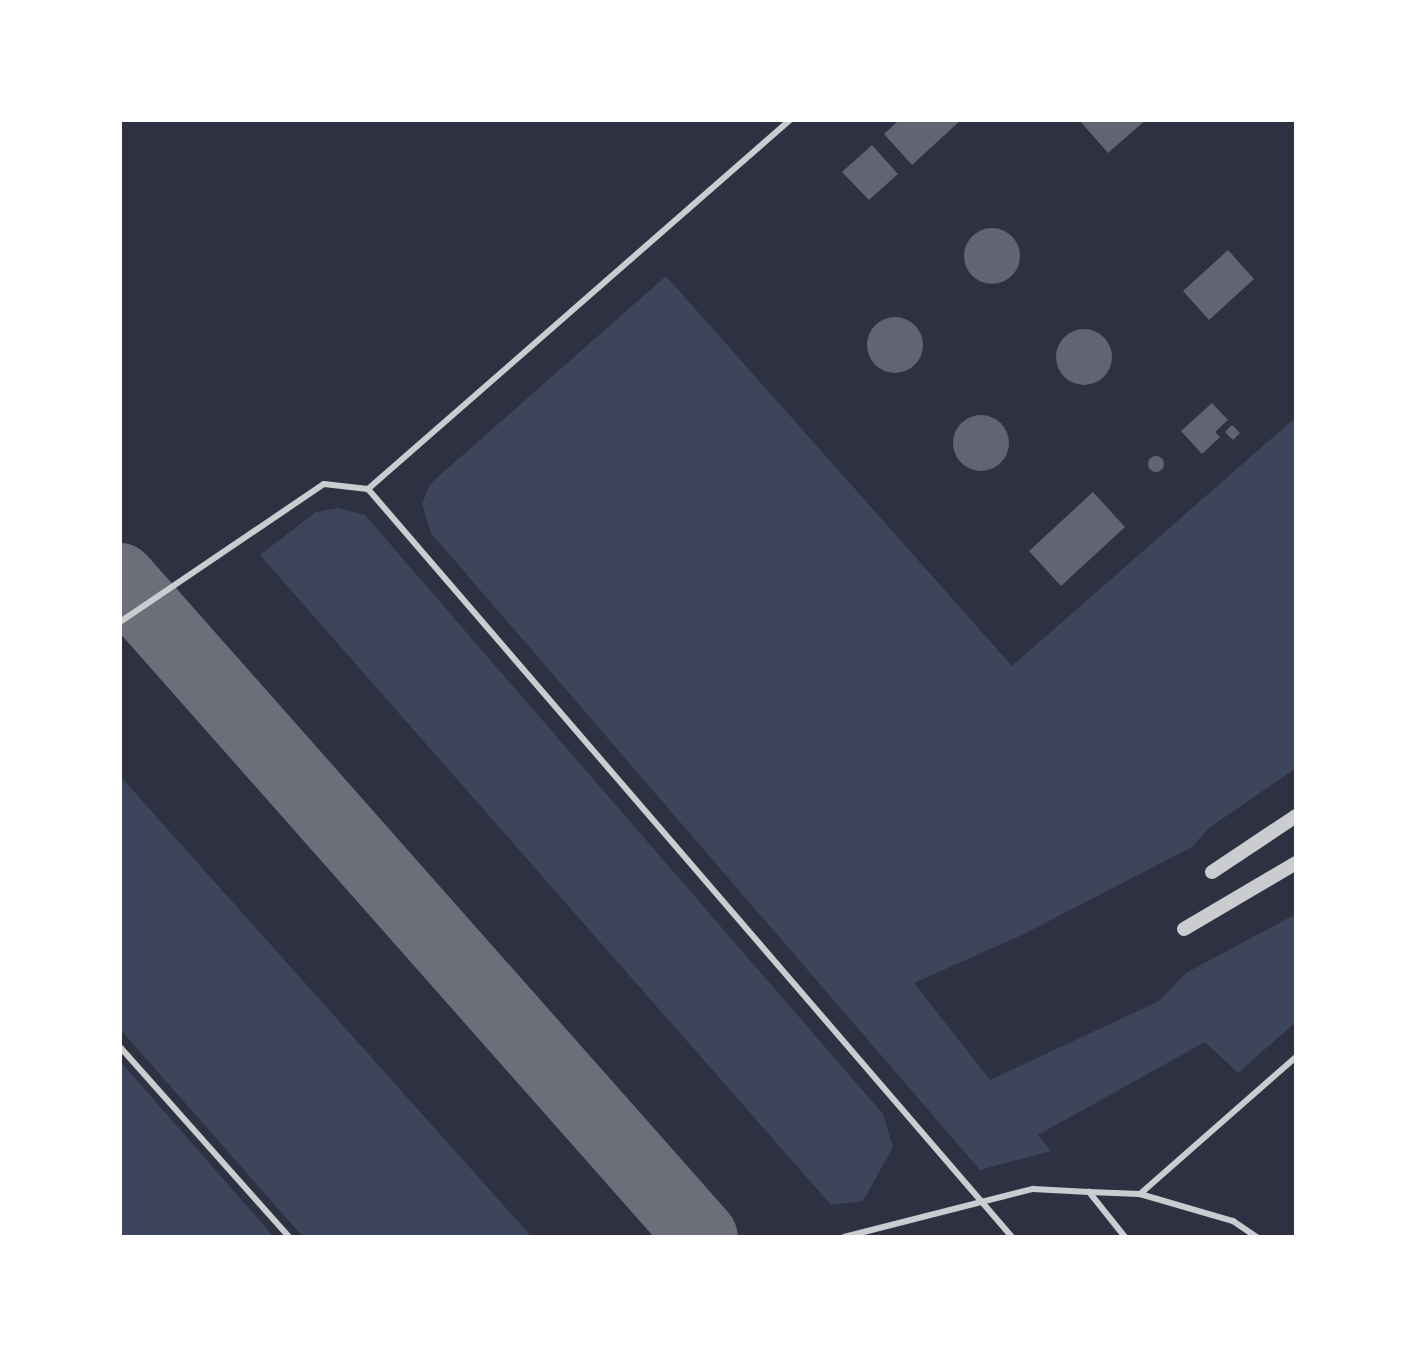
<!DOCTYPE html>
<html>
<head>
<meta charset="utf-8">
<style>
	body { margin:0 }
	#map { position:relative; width:1416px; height:1357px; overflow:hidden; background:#2d3142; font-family:Barlow,sans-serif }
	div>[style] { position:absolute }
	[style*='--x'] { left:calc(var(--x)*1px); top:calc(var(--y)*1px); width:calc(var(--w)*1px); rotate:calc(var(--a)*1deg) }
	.green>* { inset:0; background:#3c4559 }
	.taxiway>* { height:72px; margin:-36px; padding:0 36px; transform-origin:36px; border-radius:36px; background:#6c6f7a }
	.building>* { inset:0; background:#626471 }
	.round { border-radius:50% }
	.service>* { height:6px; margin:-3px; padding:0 3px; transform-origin:3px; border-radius:3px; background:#caccd0 }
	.tertiary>* { height:14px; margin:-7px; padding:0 7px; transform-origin:7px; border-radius:7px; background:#caccd0 }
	span { translate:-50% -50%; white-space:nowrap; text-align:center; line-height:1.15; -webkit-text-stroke:6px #fff; paint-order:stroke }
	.frame { position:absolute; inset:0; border:122px solid #fff; pointer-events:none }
</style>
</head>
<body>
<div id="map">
	<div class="green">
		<i style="clip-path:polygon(666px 276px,1012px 666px,1296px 417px,1296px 768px,1209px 828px,1192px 847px,1022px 935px,914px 983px,990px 1080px,1159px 1001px,1186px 973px,1296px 914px,1296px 1022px,1238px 1073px,1205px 1042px,1038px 1135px,1051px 1151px,980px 1170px,431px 533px,422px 504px,430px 484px)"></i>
		<i style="clip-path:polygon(338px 508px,365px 515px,883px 1114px,893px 1147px,863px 1201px,831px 1205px,260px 555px,316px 512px)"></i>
		<i style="clip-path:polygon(120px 776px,532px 1237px,303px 1237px,120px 1029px)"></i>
		<i style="clip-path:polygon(120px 1061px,274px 1237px,120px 1237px)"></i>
	</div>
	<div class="taxiway">
		<i style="--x:120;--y:579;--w:878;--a:48.51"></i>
	</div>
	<div class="building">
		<i style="clip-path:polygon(899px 120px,961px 120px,912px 165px,884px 134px)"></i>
		<i style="clip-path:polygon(1079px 120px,1146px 120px,1108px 153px)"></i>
		<i style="clip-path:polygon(872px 145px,898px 174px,869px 200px,842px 172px)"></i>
		<i class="round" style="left:964px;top:228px;width:56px;height:56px"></i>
		<i style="clip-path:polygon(1228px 250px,1254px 279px,1209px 320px,1183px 291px)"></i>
		<i class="round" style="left:867px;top:317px;width:56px;height:56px"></i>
		<i class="round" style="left:1056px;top:329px;width:56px;height:56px"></i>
		<i style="clip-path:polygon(1212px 403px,1228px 420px,1215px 432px,1220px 437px,1202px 454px,1181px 431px)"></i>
		<i class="round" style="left:953px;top:415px;width:56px;height:56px"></i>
		<i style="clip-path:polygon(1232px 425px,1240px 433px,1233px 440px,1225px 432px)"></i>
		<i class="round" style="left:1148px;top:456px;width:16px;height:16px"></i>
		<i style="clip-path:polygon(1093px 492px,1125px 527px,1061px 586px,1029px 551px)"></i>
	</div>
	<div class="service">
		<i style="--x:790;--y:120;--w:561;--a:138.83"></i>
		<i style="--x:368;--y:489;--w:987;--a:49.27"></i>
		<i style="--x:120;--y:622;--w:246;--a:-34.1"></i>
		<i style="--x:324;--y:484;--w:44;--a:6.5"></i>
		<i style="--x:120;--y:1047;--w:254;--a:48.3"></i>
		<i style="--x:1140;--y:1194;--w:208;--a:-41.3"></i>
		<i style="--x:844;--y:1237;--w:195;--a:-14.3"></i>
		<i style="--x:1033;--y:1189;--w:56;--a:3.1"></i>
		<i style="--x:1125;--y:1237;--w:58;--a:-128.7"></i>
		<i style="--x:1089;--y:1192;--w:51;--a:2.2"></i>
		<i style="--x:1140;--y:1194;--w:97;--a:16.2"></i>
		<i style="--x:1233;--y:1221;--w:29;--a:34"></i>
	</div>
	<div class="tertiary">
		<i style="--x:1212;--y:872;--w:101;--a:-33.7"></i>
		<i style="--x:1184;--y:929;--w:130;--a:-30.5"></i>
	</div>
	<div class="frame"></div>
</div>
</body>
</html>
